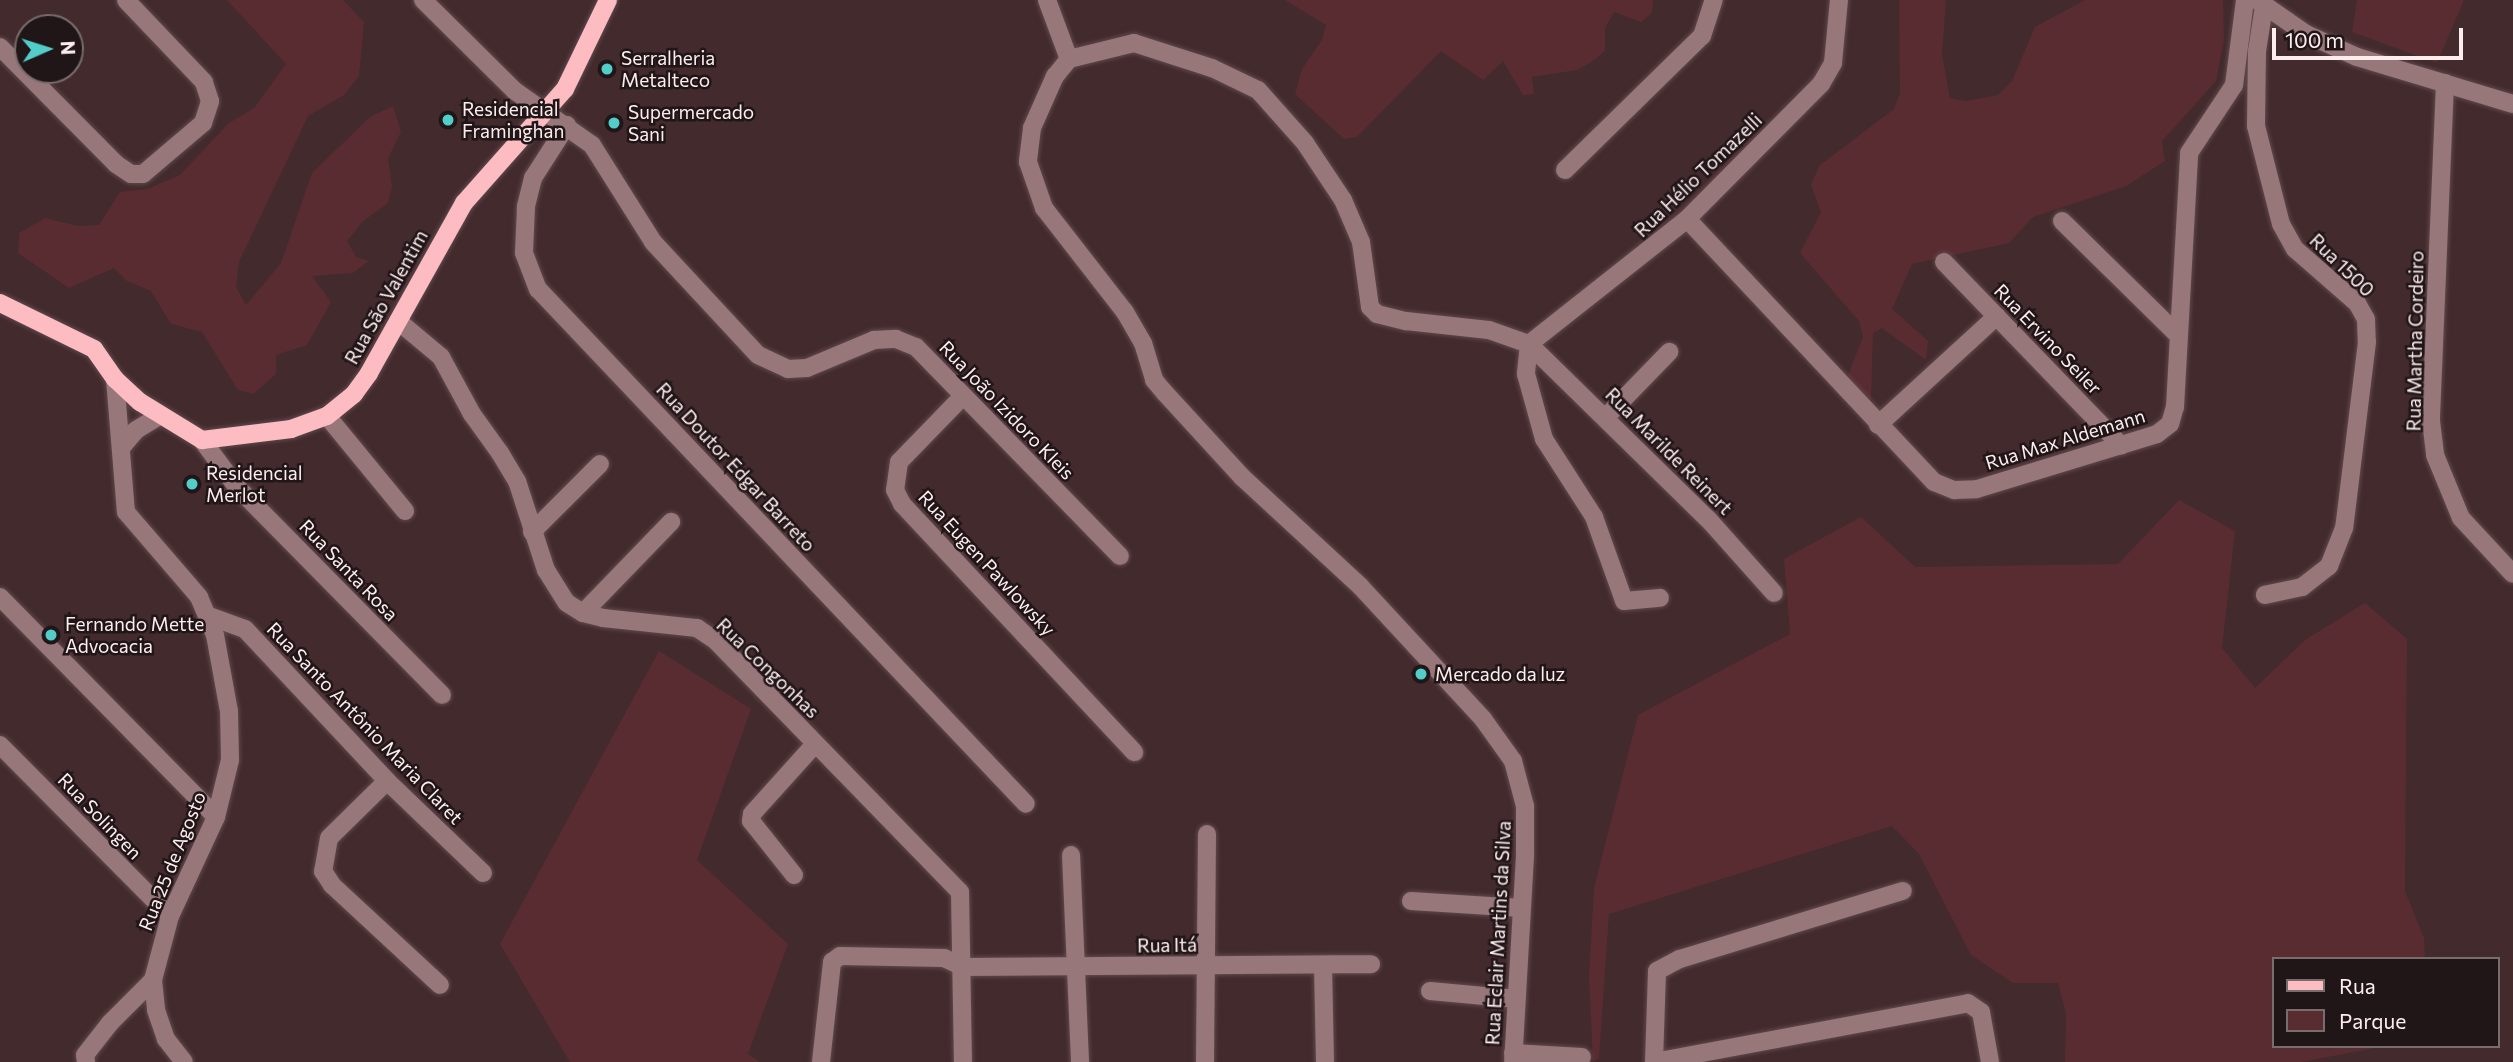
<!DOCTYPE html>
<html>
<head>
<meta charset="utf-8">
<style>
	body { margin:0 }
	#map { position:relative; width:2513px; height:1062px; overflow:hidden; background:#422a2d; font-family:Commissioner,sans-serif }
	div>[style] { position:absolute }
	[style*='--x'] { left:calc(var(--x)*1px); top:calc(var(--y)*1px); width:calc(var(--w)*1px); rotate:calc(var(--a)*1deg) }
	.green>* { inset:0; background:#592c32 }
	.roads { filter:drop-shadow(0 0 2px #60494c) drop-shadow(0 0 2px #60494c) }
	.minor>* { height:18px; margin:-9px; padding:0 9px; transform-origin:9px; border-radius:9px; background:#97777a }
	.major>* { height:18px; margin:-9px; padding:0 9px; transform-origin:9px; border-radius:9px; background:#fcbcc2 }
	.dots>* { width:19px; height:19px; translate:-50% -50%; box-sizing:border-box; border:4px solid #211617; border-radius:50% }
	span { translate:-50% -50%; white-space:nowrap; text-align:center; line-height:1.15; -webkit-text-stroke:5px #211617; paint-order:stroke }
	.poi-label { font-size:19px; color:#feedef }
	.left { translate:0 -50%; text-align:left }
	.street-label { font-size:19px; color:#feedef }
	.legend { position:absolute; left:2272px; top:957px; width:228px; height:91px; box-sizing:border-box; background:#211617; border:2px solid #796c6d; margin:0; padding:9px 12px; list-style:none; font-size:21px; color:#feedef }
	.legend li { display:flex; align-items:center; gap:14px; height:35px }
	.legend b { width:35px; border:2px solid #796c6d }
	.north { position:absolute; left:14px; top:14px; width:70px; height:70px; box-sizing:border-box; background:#211617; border:2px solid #796c6d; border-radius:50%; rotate:87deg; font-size:19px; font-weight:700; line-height:28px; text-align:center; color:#feedef }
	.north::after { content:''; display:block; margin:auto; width:24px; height:32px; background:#53cdc9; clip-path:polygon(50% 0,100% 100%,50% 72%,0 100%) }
	.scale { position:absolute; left:2272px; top:28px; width:191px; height:32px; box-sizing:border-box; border:4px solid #feedef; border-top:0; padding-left:9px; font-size:21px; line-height:24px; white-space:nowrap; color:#feedef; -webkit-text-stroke:5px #211617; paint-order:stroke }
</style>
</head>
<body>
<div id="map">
	<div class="green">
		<i style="clip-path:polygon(227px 0,343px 0,364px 22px,359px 76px,344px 95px,308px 116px,239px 262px,236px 287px,246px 305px,281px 263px,312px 173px,370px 117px,393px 106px,401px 132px,388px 158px,392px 187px,388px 203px,362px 222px,347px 241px,356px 257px,369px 261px,353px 273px,312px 276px,331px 302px,307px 345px,276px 355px,276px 374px,253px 394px,238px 390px,202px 332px,171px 324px,151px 291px,127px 281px,114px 268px,69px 288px,18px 253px,19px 233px,45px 218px,78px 226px,99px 225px,120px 192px,147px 189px,180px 175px,229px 123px,254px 108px,286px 64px)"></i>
		<i style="clip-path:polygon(1285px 0,1653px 0,1652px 13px,1641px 22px,1614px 12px,1605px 28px,1605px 51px,1590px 63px,1577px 70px,1532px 77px,1534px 94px,1523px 95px,1503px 61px,1483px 80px,1441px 51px,1357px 137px,1344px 139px,1295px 94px,1302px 69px,1322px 40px,1326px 25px)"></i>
		<i style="clip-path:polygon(1899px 0,1946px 0,1942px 54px,1950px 98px,1966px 101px,1998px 95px,2012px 81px,2035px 27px,2085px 0,2223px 0,2224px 40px,2216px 81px,2162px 141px,2165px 161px,2126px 186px,2033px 217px,2009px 243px,1912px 264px,1892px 309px,1928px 341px,1926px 360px,1882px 328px,1873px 333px,1871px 399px,1857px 395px,1848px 375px,1863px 337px,1859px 321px,1800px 253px,1821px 212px,1811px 185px,1819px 166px,1894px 109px,1900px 93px)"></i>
		<i style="clip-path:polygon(2357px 0,2464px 0,2437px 63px,2352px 32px)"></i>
		<i style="clip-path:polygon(2179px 500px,2235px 531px,2222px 648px,2255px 688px,2305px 640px,2365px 603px,2407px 639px,2405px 891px,2424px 938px,2425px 959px,2273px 959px,2273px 1046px,2386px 1046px,2301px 1062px,2065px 1062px,2066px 1014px,2058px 983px,2013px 983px,1971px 955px,1919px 854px,1892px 826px,1609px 914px,1599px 1058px,1593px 1062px,1589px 977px,1594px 888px,1638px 715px,1790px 634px,1784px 559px,1861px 517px,1915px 567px,2118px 564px)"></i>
		<i style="clip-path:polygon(659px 651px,751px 709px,697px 860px,788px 944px,748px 1054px,760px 1062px,570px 1062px,500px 944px)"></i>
	</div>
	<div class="roads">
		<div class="minor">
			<i style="--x:423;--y:0;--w:129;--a:44.7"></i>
			<i style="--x:515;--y:91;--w:94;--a:35"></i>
			<i style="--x:592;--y:145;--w:115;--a:57.8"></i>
			<i style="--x:653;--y:242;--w:154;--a:47.1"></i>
			<i style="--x:758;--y:355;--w:33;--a:25"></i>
			<i style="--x:788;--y:369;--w:19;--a:-3"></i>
			<i style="--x:807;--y:368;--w:73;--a:-22.7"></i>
			<i style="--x:874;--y:340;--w:22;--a:-3"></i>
			<i style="--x:896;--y:339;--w:22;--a:22"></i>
			<i style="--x:916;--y:347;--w:292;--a:45.7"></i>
			<i style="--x:1047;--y:0;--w:63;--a:69.6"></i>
			<i style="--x:1069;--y:59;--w:22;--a:129"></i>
			<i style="--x:1055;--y:76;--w:57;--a:113.9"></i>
			<i style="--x:1032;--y:128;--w:34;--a:97"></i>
			<i style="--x:1028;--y:162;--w:49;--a:70.8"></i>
			<i style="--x:1044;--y:208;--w:132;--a:52.1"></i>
			<i style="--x:1125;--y:312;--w:36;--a:60"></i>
			<i style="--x:1143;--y:343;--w:39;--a:73"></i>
			<i style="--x:1154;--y:380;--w:17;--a:50"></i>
			<i style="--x:1165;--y:393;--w:114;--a:47.5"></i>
			<i style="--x:1242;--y:477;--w:161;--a:42.7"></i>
			<i style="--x:1360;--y:586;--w:181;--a:47.2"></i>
			<i style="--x:1483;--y:719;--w:52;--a:54.5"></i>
			<i style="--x:1513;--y:761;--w:47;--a:75.1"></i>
			<i style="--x:1525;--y:806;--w:50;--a:90"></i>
			<i style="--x:1525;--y:856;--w:206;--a:93.3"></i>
			<i style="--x:2257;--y:0;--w:60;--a:34.8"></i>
			<i style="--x:2306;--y:34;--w:56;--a:24.3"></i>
			<i style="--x:2357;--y:57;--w:163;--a:16.8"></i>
			<i style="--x:2264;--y:6;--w:46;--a:98.8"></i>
			<i style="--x:2257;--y:51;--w:75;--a:90.8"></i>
			<i style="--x:2256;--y:126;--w:101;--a:75.7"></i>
			<i style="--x:2281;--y:224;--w:29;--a:61"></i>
			<i style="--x:2295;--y:249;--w:82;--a:41.1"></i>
			<i style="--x:2357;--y:303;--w:18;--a:61"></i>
			<i style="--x:2366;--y:319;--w:23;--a:88"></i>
			<i style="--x:2367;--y:342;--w:187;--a:97"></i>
			<i style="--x:2344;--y:528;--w:41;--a:111.5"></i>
			<i style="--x:2329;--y:566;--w:34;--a:142"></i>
			<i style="--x:2302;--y:587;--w:38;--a:168"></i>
			<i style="--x:0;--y:47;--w:165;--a:45.2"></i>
			<i style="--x:116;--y:164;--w:18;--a:34"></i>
			<i style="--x:131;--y:174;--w:12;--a:0"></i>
			<i style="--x:143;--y:174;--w:79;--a:-40.4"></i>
			<i style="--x:203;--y:123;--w:23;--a:-72"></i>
			<i style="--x:210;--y:101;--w:20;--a:-108"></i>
			<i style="--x:204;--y:82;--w:113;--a:-133.6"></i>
			<i style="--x:1069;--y:59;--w:67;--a:-13.8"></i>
			<i style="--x:1134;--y:43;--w:82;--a:17.8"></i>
			<i style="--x:1212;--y:68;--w:51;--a:25.6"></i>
			<i style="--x:1258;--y:90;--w:71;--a:48.4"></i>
			<i style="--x:1305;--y:143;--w:69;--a:56.3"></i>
			<i style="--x:1343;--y:200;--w:46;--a:66.8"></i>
			<i style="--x:1361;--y:242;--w:66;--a:82.1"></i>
			<i style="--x:1370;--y:307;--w:10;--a:45"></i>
			<i style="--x:1377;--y:314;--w:30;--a:14"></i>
			<i style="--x:1406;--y:321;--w:83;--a:6.2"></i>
			<i style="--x:1489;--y:330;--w:42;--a:19.3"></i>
			<i style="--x:1529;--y:344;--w:250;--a:44.4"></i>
			<i style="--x:1708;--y:519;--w:99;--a:48.3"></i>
			<i style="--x:2445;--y:83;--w:338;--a:92.4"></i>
			<i style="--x:2431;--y:421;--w:34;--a:83"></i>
			<i style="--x:2435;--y:455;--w:68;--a:67.6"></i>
			<i style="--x:2461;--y:518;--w:76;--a:47.1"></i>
			<i style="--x:567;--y:125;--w:63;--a:122.7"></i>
			<i style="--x:533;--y:178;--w:30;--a:104"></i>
			<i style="--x:526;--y:207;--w:46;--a:92.5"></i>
			<i style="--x:524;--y:253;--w:39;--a:69"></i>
			<i style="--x:538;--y:289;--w:709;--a:46.54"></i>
			<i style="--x:1565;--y:170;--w:192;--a:-44.4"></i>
			<i style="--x:1702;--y:36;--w:38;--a:-72"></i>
			<i style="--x:1687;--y:219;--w:361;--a:46.8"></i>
			<i style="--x:1934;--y:482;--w:22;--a:22"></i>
			<i style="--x:1954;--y:490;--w:23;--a:-2"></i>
			<i style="--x:1977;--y:489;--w:188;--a:-17"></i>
			<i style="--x:2157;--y:434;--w:16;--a:-38"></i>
			<i style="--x:2170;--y:424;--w:18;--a:-74"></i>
			<i style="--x:2175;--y:407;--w:254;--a:-86.8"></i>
			<i style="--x:2189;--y:153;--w:82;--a:-56.5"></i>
			<i style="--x:2234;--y:85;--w:86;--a:-82.6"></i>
			<i style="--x:2062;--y:221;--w:163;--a:44.5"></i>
			<i style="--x:1944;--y:262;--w:255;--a:46"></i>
			<i style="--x:398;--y:321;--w:56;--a:39.9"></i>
			<i style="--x:441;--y:357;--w:65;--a:61.5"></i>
			<i style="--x:472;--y:414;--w:48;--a:54.3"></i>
			<i style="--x:500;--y:453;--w:33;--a:59"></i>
			<i style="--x:517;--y:481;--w:94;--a:72"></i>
			<i style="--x:546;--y:570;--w:39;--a:58"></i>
			<i style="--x:567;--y:603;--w:19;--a:32"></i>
			<i style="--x:583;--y:613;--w:21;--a:14"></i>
			<i style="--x:603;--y:618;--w:95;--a:6.1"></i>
			<i style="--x:697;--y:628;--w:23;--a:34"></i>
			<i style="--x:716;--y:641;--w:350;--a:45.8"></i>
			<i style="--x:960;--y:892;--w:170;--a:89"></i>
			<i style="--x:1529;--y:344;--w:201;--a:-38.3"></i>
			<i style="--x:1687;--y:219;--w:190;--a:-45.2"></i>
			<i style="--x:1821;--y:84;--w:24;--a:-60"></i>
			<i style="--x:1833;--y:63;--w:63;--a:-84.6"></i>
			<i style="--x:1529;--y:344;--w:30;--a:96"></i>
			<i style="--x:1526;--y:374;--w:67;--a:74.5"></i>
			<i style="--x:1544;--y:439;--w:93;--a:57.3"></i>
			<i style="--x:1594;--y:517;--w:89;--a:70.3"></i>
			<i style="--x:1624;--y:601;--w:36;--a:-5"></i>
			<i style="--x:115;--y:379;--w:133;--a:85.3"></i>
			<i style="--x:126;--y:512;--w:112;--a:49.3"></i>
			<i style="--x:199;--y:597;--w:41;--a:67.2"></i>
			<i style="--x:215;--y:635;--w:77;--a:79.6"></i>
			<i style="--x:229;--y:711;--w:49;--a:88.8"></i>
			<i style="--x:230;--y:760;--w:59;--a:103.8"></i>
			<i style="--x:216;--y:817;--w:109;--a:114.9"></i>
			<i style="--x:170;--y:916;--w:66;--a:104.9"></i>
			<i style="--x:153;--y:980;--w:30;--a:84"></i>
			<i style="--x:156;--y:1010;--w:31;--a:71"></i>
			<i style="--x:166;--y:1039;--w:29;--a:52"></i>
			<i style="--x:963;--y:396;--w:92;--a:134.1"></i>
			<i style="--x:899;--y:462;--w:28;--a:98"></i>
			<i style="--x:895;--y:490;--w:16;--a:63"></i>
			<i style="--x:902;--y:504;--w:340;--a:46.9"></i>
			<i style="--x:327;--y:416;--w:123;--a:50.6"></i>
			<i style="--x:1606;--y:417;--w:91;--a:-45.9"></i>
			<i style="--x:1878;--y:425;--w:161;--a:-42.5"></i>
			<i style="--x:202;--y:440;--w:59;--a:53.3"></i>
			<i style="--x:237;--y:487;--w:292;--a:45.4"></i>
			<i style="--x:121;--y:448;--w:23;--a:-50"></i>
			<i style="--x:136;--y:430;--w:26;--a:-31"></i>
			<i style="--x:532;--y:532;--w:96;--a:-45"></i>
			<i style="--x:0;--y:597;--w:308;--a:45.5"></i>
			<i style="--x:583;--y:613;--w:127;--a:-46"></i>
			<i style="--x:209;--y:616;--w:38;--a:20"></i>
			<i style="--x:245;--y:629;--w:208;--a:46.9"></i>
			<i style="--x:387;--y:781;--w:133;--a:43.8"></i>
			<i style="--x:0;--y:745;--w:241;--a:45.2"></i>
			<i style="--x:387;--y:781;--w:81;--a:135.5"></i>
			<i style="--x:329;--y:838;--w:34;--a:100"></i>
			<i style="--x:323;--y:871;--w:17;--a:57"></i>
			<i style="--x:332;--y:885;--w:147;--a:42.8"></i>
			<i style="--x:1071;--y:855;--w:207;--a:87.5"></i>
			<i style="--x:794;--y:875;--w:69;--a:-128.5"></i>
			<i style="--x:751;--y:821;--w:7;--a:-82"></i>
			<i style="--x:752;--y:814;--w:94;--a:-48"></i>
			<i style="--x:1411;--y:901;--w:111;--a:3.6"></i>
			<i style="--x:1323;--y:966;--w:96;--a:88.8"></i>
			<i style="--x:1430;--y:991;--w:87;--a:5.3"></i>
			<i style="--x:1513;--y:1053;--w:69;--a:3.3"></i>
			<i style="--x:86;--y:1062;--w:7;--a:-98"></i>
			<i style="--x:85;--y:1055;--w:41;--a:-52"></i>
			<i style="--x:110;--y:1023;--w:61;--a:-45"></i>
			<i style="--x:821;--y:1062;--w:101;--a:-83.7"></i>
			<i style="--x:832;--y:962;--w:10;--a:-37"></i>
			<i style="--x:840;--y:956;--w:104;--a:1.1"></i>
			<i style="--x:944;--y:958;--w:21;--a:25"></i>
			<i style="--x:963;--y:967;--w:408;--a:-0.4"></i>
			<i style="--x:1205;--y:1062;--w:228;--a:-89.5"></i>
			<i style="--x:1654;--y:1062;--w:319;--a:-10.6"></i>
			<i style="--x:1968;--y:1003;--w:16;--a:35"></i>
			<i style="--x:1981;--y:1012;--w:51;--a:79.8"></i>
			<i style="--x:1654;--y:1062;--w:91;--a:-88.1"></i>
			<i style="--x:1657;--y:971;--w:26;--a:-28"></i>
			<i style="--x:1680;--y:959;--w:233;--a:-17"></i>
		</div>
		<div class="major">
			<i style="--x:0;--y:303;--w:105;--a:26.1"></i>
			<i style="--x:94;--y:349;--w:37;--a:55"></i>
			<i style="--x:115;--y:379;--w:34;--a:43"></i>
			<i style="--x:140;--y:402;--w:73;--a:31.5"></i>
			<i style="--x:202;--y:440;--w:90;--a:-7"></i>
			<i style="--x:291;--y:429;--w:38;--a:-20"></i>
			<i style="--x:327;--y:416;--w:35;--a:-39"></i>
			<i style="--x:354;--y:394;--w:26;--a:-54"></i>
			<i style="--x:369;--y:373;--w:195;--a:-60.8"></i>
			<i style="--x:464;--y:203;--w:152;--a:-48.5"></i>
			<i style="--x:565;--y:89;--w:99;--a:-64.2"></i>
		</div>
	</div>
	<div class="dots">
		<i style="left:607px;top:69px;background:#53cdc9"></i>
		<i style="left:448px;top:120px;background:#53cdc9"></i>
		<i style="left:614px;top:123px;background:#53cdc9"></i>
		<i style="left:192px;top:484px;background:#53cdc9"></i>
		<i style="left:51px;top:635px;background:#53cdc9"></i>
		<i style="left:1421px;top:674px;background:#53cdc9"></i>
	</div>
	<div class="poi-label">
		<span class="left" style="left:621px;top:69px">Serralheria<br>Metalteco</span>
		<span class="left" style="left:462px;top:120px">Residencial<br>Framinghan</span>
		<span class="left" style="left:628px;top:123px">Supermercado<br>Sani</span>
		<span class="left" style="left:206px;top:484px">Residencial<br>Merlot</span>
		<span class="left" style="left:65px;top:635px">Fernando Mette<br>Advocacia</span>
		<span class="left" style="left:1435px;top:674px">Mercado da luz</span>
	</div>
	<div class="street-label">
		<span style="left:1698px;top:175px;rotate:-44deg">Rua Hélio Tomazelli</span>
		<span style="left:2342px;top:265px;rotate:44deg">Rua 1500</span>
		<span style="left:386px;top:297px;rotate:-61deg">Rua São Valentim</span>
		<span style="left:2048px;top:339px;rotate:46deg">Rua Ervino Seiler</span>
		<span style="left:2415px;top:341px;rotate:-89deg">Rua Martha Cordeiro</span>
		<span style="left:1007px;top:410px;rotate:46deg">Rua João Izidoro Kleis</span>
		<span style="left:2065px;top:439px;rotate:-17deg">Rua Max Aldemann</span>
		<span style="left:1669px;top:451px;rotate:45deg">Rua Marilde Reinert</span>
		<span style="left:736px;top:467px;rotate:47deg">Rua Doutor Edgar Barreto</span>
		<span style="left:987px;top:563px;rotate:47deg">Rua Eugen Pawlowsky</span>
		<span style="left:349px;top:570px;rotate:46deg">Rua Santa Rosa</span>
		<span style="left:768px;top:668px;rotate:44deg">Rua Congonhas</span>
		<span style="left:365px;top:723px;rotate:46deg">Rua Santo Antônio Maria Claret</span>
		<span style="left:100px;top:816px;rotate:46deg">Rua Solingen</span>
		<span style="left:172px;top:861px;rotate:-68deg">Rua 25 de Agosto</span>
		<span style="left:1498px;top:933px;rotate:-87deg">Rua Eclair Martins da Silva</span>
		<span style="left:1167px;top:945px;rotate:-1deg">Rua Itá</span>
	</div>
	<ul class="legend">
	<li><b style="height:9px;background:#fcbcc2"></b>Rua</li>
	<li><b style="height:19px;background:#592c32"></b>Parque</li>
	</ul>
	<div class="north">N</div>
	<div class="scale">100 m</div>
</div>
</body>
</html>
